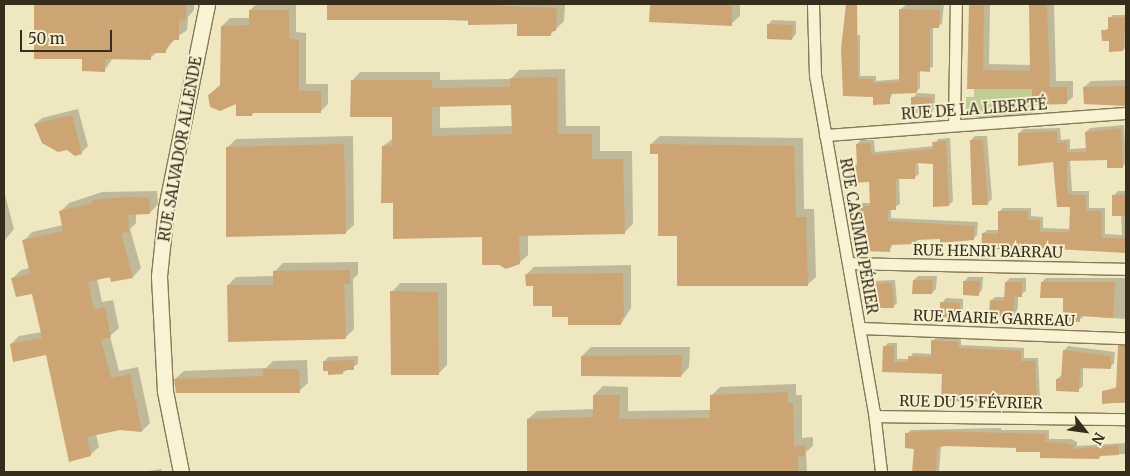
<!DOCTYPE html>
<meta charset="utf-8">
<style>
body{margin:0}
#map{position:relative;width:1130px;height:476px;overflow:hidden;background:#efe7c0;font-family:Merriweather,serif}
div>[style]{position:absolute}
.green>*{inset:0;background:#bfcd94}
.shadow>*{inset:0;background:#0003}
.building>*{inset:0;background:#cda575}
.roads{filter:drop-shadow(1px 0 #887858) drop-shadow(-1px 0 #887858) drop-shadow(0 1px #887858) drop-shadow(0 -1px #887858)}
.minor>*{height:11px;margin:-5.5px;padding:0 5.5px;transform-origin:5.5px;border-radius:5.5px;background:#f9f3d4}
.tertiary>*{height:15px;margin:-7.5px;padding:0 7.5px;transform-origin:7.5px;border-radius:7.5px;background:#f9f3d4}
span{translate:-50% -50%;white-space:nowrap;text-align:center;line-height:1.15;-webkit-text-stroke:4px #f6f0d0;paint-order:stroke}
.street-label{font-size:15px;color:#372d1d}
.frame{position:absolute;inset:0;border:5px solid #372d1d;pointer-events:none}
.north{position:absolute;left:1060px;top:406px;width:50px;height:50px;-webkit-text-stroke:4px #f6f0d0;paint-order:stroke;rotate:120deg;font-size:14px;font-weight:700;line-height:20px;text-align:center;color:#372d1d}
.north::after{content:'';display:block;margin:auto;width:18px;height:22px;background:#372d1d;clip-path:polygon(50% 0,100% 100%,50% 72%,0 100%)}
.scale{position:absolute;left:20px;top:30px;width:92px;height:22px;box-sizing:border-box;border:2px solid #372d1d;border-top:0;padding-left:6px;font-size:15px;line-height:18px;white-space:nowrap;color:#372d1d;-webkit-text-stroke:4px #f6f0d0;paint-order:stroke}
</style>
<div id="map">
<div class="green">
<div style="clip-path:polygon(974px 89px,1032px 89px,1032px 117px,971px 117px,966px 114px,966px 97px,974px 97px)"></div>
</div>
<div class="shadow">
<div style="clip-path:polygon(36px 4px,194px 4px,194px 10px,188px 17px,187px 30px,174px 39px,165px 52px,157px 52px,150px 58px,113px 58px,104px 71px,84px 58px,35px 57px)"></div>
<div style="clip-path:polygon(257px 4px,296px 4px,296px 32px,306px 33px,306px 84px,328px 84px,328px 104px,320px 112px,255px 111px,252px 115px,237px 102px,212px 108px,209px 102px,210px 94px,221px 84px,222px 26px,230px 18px,250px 18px,250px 10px)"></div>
<div style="clip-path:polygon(329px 4px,565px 4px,564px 21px,550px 35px,518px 23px,377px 17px,328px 19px)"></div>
<div style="clip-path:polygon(651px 4px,740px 4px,740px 16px,731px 24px,650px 21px)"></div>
<div style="clip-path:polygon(907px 4px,944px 4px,942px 24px,933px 27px,933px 67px,920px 70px,920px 88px,916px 92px,893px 92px,889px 102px,874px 96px,844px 95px,847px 35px,860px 35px,860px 76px,876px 76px,876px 81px,901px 79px,901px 9px)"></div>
<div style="clip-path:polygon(972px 4px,990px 4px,989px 64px,1031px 65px,1030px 5px,1054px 4px,1056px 81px,1073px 81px,1073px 97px,1066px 103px,1033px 88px,969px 88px)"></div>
<div style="clip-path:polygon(1112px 15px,1126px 15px,1126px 47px,1123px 50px,1103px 31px,1109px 28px)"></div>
<div style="clip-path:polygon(772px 20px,796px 21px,796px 34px,792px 39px,768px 25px)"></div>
<div style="clip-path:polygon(evenodd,565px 69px,566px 126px,600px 126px,600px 151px,632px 151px,633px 224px,624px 233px,528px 235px,528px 255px,519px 263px,483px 236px,394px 201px,383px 146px,394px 138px,394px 116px,352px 81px,360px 72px,440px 72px,440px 80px,511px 79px,519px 70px,565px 69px,512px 104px,513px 126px,440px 128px,440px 106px,512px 104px)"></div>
<div style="clip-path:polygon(1126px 80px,1126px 104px,1085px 103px,1084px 87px,1091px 81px)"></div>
<div style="clip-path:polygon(917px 93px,935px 94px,935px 108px,931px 112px,913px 98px)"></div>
<div style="clip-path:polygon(78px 109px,88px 146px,81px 153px,35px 124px,42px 118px)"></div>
<div style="clip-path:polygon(1124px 125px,1126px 163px,1122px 167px,1108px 158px,1070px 160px,1072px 191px,1089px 191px,1089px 208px,1105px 208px,1105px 234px,1122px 235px,1121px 214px,1114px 195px,1118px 191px,1126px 191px,1126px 252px,1074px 250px,1074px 247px,994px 248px,989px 257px,983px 234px,987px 230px,999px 230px,999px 212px,1003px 208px,1031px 208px,1031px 216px,1043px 217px,1043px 228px,1070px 229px,1071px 205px,1054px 160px,1019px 133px,1023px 129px,1060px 128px,1061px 140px,1070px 139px,1070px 149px,1087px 148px,1086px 132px,1090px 128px)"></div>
<div style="clip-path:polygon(353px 136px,354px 225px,345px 233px,227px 148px,236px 139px)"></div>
<div style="clip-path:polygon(660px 136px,803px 138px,804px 209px,814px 209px,816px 277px,807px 285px,678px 234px,659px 153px,651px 144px)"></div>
<div style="clip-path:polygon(975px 136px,987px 136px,992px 199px,988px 203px,971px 140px)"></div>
<div style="clip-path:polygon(950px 138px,953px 201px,949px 205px,934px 162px,918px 162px,919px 174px,915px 177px,899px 178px,900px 204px,891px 209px,891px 218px,978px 222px,977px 235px,973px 239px,919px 239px,915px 243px,893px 244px,889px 251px,864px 221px,857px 207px,861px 203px,871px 203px,870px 181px,851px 167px,859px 163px,857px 144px,861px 140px,874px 140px,875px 152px,934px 146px,938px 139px)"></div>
<div style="clip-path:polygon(4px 191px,14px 229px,4px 241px)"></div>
<div style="clip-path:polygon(157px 191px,158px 204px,150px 213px,136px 213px,136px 223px,130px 229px,141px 268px,133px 277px,97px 278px,102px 302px,113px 300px,119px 328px,110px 336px,119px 371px,138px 367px,150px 423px,142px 431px,120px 429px,96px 434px,99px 447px,90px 455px,47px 353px,11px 344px,19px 336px,42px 332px,33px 292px,12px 279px,21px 270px,30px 268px,24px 241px,32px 232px,63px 225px,60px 212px,69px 203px,102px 192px)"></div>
<div style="clip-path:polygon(358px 262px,358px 274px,353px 279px,354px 329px,345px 338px,228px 285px,236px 277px,274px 276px,274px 272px,283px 263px)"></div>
<div style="clip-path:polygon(631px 265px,631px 308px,621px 324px,569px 316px,526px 275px,534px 267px)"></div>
<div style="clip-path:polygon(918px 276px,937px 276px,936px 289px,932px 293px,914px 280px)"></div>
<div style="clip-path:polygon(968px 277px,983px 277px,982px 290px,978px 294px,965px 281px)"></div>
<div style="clip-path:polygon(1010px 278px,1026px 278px,1026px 291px,1018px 296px,1018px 313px,1013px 317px,991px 301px,995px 297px,1006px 297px,1006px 282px)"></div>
<div style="clip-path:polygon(1046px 278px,1126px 278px,1126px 319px,1084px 316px,1079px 320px,1064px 297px,1042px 282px)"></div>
<div style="clip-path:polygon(895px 280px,897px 303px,893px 307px,879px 299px,868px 285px,872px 281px)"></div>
<div style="clip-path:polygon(400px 283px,447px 283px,447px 365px,438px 374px,392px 292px)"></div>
<div style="clip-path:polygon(946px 298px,963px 299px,963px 313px,959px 317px,942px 303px)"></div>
<div style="clip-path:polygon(936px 337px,961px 339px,961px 345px,1024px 348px,1024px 358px,1038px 358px,1040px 398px,1037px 401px,943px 373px,884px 370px,884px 347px,888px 343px,897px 343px,897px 359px,909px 359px,913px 353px,932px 354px,933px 341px)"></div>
<div style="clip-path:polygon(1068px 346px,1115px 352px,1114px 363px,1110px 368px,1083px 367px,1083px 386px,1078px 390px,1057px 379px,1062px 375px,1064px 351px)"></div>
<div style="clip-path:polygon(591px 347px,690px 347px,689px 367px,681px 376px,582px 356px)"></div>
<div style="clip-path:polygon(358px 356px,358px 364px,342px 373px,324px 362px,328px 357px)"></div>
<div style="clip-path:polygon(1122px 358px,1126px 358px,1126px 403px,1103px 403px,1104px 391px,1117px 387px)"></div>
<div style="clip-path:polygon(307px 360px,308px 383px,299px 391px,175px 379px,184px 371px,266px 368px,273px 361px)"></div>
<div style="clip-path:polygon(796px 384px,796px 395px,802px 395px,802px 438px,813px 437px,813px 446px,806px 452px,807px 472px,529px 472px,528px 419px,537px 411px,594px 409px,594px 395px,603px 386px,628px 387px,628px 411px,711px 410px,711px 396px,720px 387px)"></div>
<div style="clip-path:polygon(1001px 428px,1001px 430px,1049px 430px,1049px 439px,1071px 439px,1077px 442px,1077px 446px,1126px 443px,1126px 454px,1103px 454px,1099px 458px,1018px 446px,941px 446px,939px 472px,914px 472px,915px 447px,907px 434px,911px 430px)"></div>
<div style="clip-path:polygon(161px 469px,162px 472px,142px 472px)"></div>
</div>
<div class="building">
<div style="clip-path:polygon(34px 4px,186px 4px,186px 20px,179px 21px,179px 40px,174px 40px,166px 48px,166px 53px,151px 53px,151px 60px,105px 59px,105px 72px,82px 71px,82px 59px,34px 59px)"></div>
<div style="clip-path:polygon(327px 4px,501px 4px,501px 6px,557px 8px,556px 31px,551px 31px,551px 36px,517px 36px,517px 24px,468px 25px,468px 20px,327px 20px)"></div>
<div style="clip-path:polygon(650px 4px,732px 4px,732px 26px,649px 22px)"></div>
<div style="clip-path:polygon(846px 4px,857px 4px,858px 79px,873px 79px,873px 83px,899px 82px,899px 9px,940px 10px,939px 28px,930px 28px,930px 72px,917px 71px,917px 93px,890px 94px,890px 104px,873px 105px,873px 97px,843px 96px,841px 49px)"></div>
<div style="clip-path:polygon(969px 5px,984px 6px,983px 70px,1030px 71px,1029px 5px,1047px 5px,1050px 87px,1067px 87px,1067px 104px,1032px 105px,1032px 89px,967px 89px)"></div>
<div style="clip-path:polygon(249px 10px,289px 10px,289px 39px,299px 40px,299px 91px,321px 91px,321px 113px,252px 113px,252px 116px,236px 116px,236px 104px,220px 111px,210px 107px,208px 95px,220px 86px,221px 26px,249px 25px)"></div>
<div style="clip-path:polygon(1108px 17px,1126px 18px,1123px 51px,1109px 52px,1109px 41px,1102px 41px,1101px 30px,1108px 30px)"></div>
<div style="clip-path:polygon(767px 24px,793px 25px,792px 40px,767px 39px)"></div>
<div style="clip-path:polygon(evenodd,557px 77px,558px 134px,592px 134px,592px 159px,623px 159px,625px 234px,519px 236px,520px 264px,506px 269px,499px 265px,482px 265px,482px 237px,393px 239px,393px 203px,381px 203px,382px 146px,392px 146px,392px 117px,350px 117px,351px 80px,432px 80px,432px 88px,510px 87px,510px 78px,557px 77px,511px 105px,512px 134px,432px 136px,432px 107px,511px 105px)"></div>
<div style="clip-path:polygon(1126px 86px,1126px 106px,1084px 104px,1083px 87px)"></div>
<div style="clip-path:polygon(911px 97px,932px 98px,932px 113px,911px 113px)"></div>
<div style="clip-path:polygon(72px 115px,82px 154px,75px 156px,67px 150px,58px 152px,42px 143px,34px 124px)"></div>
<div style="clip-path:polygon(1121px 128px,1123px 168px,1107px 168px,1107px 160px,1067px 161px,1067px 186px,1069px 195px,1086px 195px,1086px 211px,1101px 211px,1102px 238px,1126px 238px,1126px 253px,1038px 248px,1033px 254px,1016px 253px,1016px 249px,991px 249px,990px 259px,981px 258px,982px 233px,998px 234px,998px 211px,1028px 211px,1028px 220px,1040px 220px,1040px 232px,1069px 232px,1070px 207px,1057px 207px,1053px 162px,1018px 166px,1018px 133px,1057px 131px,1057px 143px,1067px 142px,1067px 152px,1086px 152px,1085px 132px)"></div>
<div style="clip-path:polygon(970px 140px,983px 140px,988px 205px,972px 205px)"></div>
<div style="clip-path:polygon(946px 141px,949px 206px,933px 207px,933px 164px,915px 163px,915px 179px,896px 179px,896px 210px,888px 210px,888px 221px,974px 226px,974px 240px,940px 243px,940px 239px,915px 240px,915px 244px,890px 245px,890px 252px,863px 251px,863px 222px,857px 223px,856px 206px,870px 206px,869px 182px,851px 183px,850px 166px,857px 166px,856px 144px,870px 143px,872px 155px,933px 149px,932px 142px)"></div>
<div style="clip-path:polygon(344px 144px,346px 234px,226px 237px,226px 147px)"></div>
<div style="clip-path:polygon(650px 144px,794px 146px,796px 217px,806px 217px,808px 286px,677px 286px,677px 236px,658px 236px,658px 154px,650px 154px)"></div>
<div style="clip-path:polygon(1112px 195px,1126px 195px,1126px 216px,1112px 216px)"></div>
<div style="clip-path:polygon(127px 197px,149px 198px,150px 214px,128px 215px,129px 232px,121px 233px,133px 278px,111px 282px,110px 277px,88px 282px,94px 310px,105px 307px,111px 337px,101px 340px,111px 378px,130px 374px,142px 432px,120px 430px,87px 437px,91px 456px,69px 462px,46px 355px,13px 362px,10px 344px,42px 338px,32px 294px,16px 297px,11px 278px,30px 274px,22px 240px,63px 231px,59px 211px,93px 203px,93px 200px)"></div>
<div style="clip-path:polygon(350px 270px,350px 284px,344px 284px,346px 339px,228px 342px,227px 285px,273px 285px,273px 271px)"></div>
<div style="clip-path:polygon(623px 273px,624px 317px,621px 317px,621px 325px,568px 325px,568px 317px,552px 317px,552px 306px,533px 306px,533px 286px,526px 286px,525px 274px)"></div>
<div style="clip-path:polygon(913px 280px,933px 280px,932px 294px,912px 294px)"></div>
<div style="clip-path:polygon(963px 281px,980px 281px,979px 296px,963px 295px)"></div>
<div style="clip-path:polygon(1005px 282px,1022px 282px,1022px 297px,1014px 297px,1014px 318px,989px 316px,990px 300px,1004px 301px)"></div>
<div style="clip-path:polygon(1041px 282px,1115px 282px,1113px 318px,1080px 316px,1080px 322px,1063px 321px,1063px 298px,1040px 298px)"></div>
<div style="clip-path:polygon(892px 283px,894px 308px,877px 308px,878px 299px,867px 296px,867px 284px)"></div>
<div style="clip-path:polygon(390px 291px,438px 292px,439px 375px,391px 375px)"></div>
<div style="clip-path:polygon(940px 302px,960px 303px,959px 318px,940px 318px)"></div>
<div style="clip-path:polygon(931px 340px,958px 342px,958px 348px,1021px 351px,1021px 361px,1035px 361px,1037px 403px,941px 401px,942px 374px,882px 372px,883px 346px,894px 346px,894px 362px,908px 362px,908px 356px,931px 357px)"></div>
<div style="clip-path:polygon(1118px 345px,1126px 345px,1126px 402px,1102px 404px,1102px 391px,1116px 389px)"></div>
<div style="clip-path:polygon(1063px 350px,1111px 356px,1111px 369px,1080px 368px,1079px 392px,1056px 391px,1056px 379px,1061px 379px)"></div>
<div style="clip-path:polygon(682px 355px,681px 377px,581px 376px,581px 356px)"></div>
<div style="clip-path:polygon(354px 360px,354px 370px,343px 370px,343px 374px,328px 375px,328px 371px,323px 371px,323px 361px)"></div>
<div style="clip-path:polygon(263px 369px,299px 369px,300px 393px,176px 393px,174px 379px,263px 376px)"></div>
<div style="clip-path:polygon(788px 392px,788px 403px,793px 403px,794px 446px,805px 445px,805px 456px,798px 456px,798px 472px,527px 472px,527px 419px,593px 417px,593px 395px,620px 395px,619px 419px,710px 418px,710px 395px)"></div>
<div style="clip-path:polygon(929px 431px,1046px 434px,1045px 442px,1066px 443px,1073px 445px,1073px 449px,1118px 445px,1119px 455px,1099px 456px,1099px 459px,1040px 458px,1040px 452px,1016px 452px,1016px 448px,945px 446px,937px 448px,936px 472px,912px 472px,914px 449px,905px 448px,905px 433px)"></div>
</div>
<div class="roads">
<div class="minor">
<div style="left:813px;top:4px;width:71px;rotate:88.4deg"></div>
<div style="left:815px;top:75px;width:342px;rotate:80.1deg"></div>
<div style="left:874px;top:412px;width:60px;rotate:83.3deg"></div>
<div style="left:954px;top:125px;width:121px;rotate:-89.1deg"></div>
<div style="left:825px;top:135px;width:302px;rotate:-4.2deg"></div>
<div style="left:849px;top:263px;width:277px;rotate:1.2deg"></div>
<div style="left:860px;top:328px;width:266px;rotate:2.2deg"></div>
<div style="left:875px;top:416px;width:251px;rotate:0.7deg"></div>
</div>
<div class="tertiary">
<div style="left:181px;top:472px;width:83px;rotate:-101.2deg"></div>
<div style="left:165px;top:391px;width:115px;rotate:-93deg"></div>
<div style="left:159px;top:276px;width:68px;rotate:-84.1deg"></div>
<div style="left:166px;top:208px;width:208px;rotate:-78.6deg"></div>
</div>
</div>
<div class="street-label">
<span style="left:974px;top:109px;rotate:-4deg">RUE DE LA LIBERTÉ</span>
<span style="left:180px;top:149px;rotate:-80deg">RUE SALVADOR ALLENDE</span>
<span style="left:859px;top:236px;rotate:80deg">RUE CASIMIR PÉRIER</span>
<span style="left:988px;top:251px;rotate:1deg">RUE HENRI BARRAU</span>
<span style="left:994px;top:318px;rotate:2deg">RUE MARIE GARREAU</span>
<span style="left:971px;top:402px;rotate:1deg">RUE DU 15 FÉVRIER</span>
</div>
<div class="frame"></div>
<div class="north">N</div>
<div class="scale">50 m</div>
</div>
